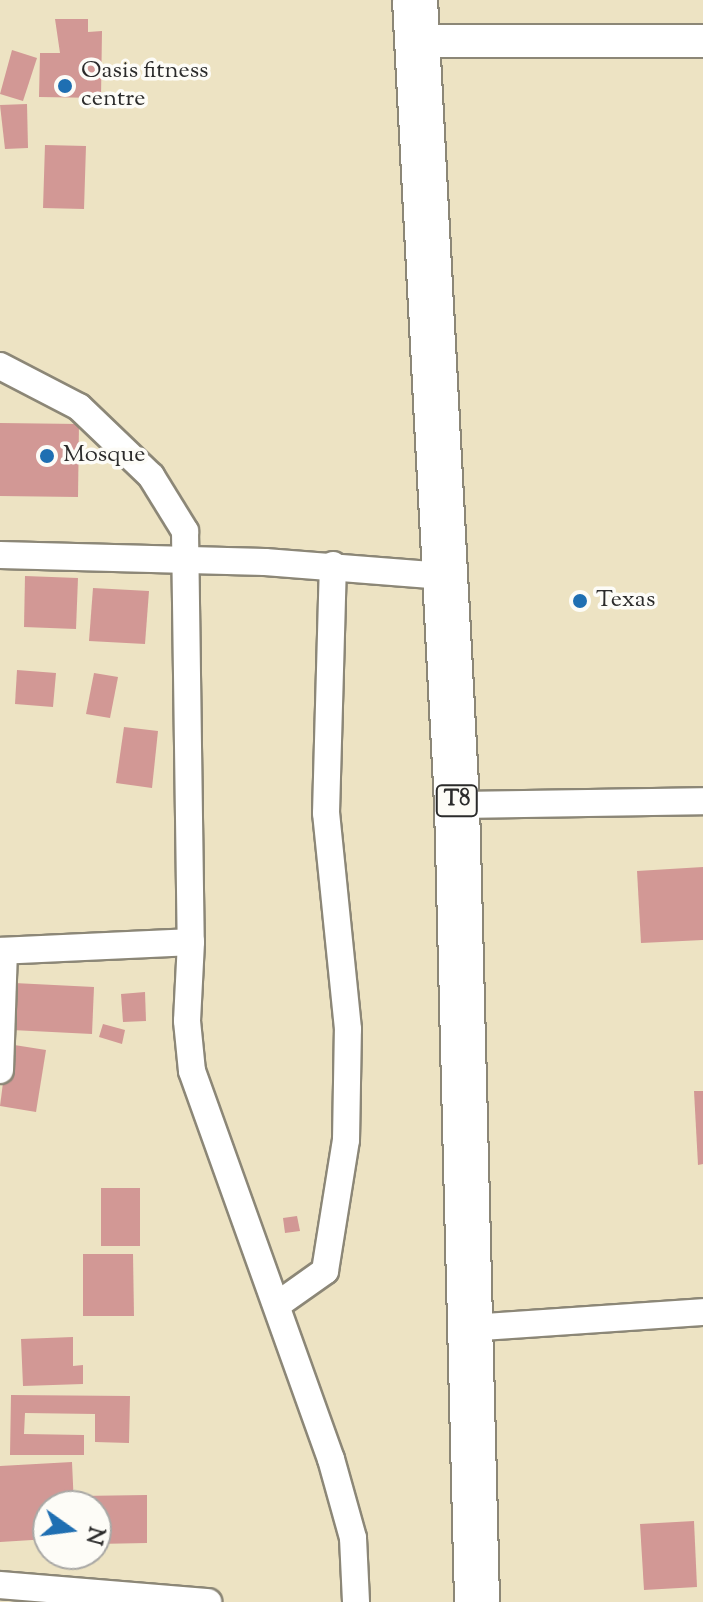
<!DOCTYPE html>
<style>
body{margin:0}
#map{position:relative;width:703px;height:1602px;overflow:hidden;background:#ede3c3;font-family:"Sorts Mill Goudy",serif}
div>[style]{position:absolute}
.building>*{inset:0;background:#d29895}
.roads{filter:drop-shadow(2px 0 #8c8777) drop-shadow(-2px 0 #8c8777) drop-shadow(0 2px #8c8777) drop-shadow(0 -2px #8c8777)}
.minor>*{height:26px;margin:-13px;padding:0 13px;transform-origin:13px;border-radius:13px;background:#fff}
.tertiary>*{height:32px;margin:-16px;padding:0 16px;transform-origin:16px;border-radius:16px;background:#fff}
.trunk>*{height:44px;margin:-22px;padding:0 22px;transform-origin:22px;border-radius:22px;background:#fff}
.dots>*{width:22px;height:22px;translate:-50% -50%;box-sizing:border-box;border:4px solid #fdfcf7;border-radius:50%}
span{translate:-50% -50%;white-space:nowrap;text-align:center;line-height:1.15;-webkit-text-stroke:7px #fdfcf7;paint-order:stroke}
.shield-label span{padding:2px 6px;background:#fdfcf7;border:2px solid;border-radius:6px;-webkit-text-stroke-width:0}
.shield-label{font-size:22px;color:#2b2b2b;font-weight:700}
.poi-label{font-size:24px;color:#2b2b2b}
.left{translate:0 -50%;text-align:left}
.north{position:absolute;left:32px;top:1490px;width:80px;height:80px;box-sizing:border-box;background:#fdfcf7;border:2px solid #a9a8a5;border-radius:50%;rotate:104deg;font-size:22px;font-weight:700;line-height:32px;text-align:center;color:#2b2b2b}
.north::after{content:'';display:block;margin:auto;width:28px;height:36px;background:#1f6fb2;clip-path:polygon(50% 0,100% 100%,50% 72%,0 100%)}
</style>
<div id="map">
<div class="building">
<div style="clip-path:polygon(55px 19px,88px 19px,88px 32px,102px 31px,101px 98px,39px 97px,40px 53px,60px 53px)"></div>
<div style="clip-path:polygon(12px 50px,37px 58px,23px 101px,0 94px)"></div>
<div style="clip-path:polygon(27px 104px,28px 148px,5px 149px,0 105px)"></div>
<div style="clip-path:polygon(45px 145px,86px 146px,84px 209px,43px 208px)"></div>
<div style="clip-path:polygon(0 423px,79px 424px,78px 497px,0 496px)"></div>
<div style="clip-path:polygon(25px 576px,78px 578px,76px 629px,24px 627px)"></div>
<div style="clip-path:polygon(93px 588px,149px 591px,145px 644px,89px 641px)"></div>
<div style="clip-path:polygon(17px 670px,56px 673px,53px 707px,15px 704px)"></div>
<div style="clip-path:polygon(94px 673px,118px 677px,110px 718px,86px 714px)"></div>
<div style="clip-path:polygon(124px 727px,158px 731px,152px 788px,116px 783px)"></div>
<div style="clip-path:polygon(703px 867px,703px 940px,641px 943px,637px 871px)"></div>
<div style="clip-path:polygon(14px 983px,94px 987px,92px 1034px,12px 1030px)"></div>
<div style="clip-path:polygon(145px 992px,146px 1021px,123px 1022px,121px 994px)"></div>
<div style="clip-path:polygon(103px 1024px,125px 1030px,122px 1044px,99px 1037px)"></div>
<div style="clip-path:polygon(8px 1044px,46px 1050px,36px 1112px,0 1106px)"></div>
<div style="clip-path:polygon(694px 1091px,703px 1091px,703px 1164px,698px 1165px)"></div>
<div style="clip-path:polygon(101px 1188px,140px 1188px,140px 1246px,101px 1246px)"></div>
<div style="clip-path:polygon(297px 1216px,300px 1231px,285px 1233px,283px 1218px)"></div>
<div style="clip-path:polygon(83px 1254px,133px 1254px,134px 1316px,83px 1316px)"></div>
<div style="clip-path:polygon(73px 1337px,73px 1366px,83px 1365px,83px 1384px,23px 1386px,21px 1339px)"></div>
<div style="clip-path:polygon(11px 1395px,130px 1396px,129px 1443px,95px 1442px,95px 1414px,25px 1413px,24px 1434px,84px 1435px,84px 1455px,10px 1455px)"></div>
<div style="clip-path:polygon(72px 1462px,74px 1506px,48px 1506px,48px 1539px,0 1542px,0 1466px)"></div>
<div style="clip-path:polygon(147px 1495px,147px 1543px,96px 1544px,96px 1506px,79px 1506px,79px 1496px)"></div>
<div style="clip-path:polygon(694px 1521px,697px 1587px,644px 1590px,640px 1524px)"></div>
</div>
<div class="roads">
<div class="minor">
<div style="left:0;top:366px;width:89px;rotate:27.4deg"></div>
<div style="left:79px;top:407px;width:100px;rotate:43.8deg"></div>
<div style="left:151px;top:476px;width:65px;rotate:58.3deg"></div>
<div style="left:185px;top:531px;width:411px;rotate:89.2deg"></div>
<div style="left:191px;top:942px;width:79px;rotate:92.9deg"></div>
<div style="left:187px;top:1021px;width:50px;rotate:84.3deg"></div>
<div style="left:192px;top:1071px;width:412px;rotate:70.3deg"></div>
<div style="left:331px;top:1459px;width:82px;rotate:74.4deg"></div>
<div style="left:353px;top:1538px;width:64px;rotate:87.3deg"></div>
<div style="left:0;top:555px;width:265px;rotate:1.5deg"></div>
<div style="left:265px;top:562px;width:179px;rotate:4.5deg"></div>
<div style="left:457px;top:805px;width:246px;rotate:-0.9deg"></div>
<div style="left:0;top:951px;width:191px;rotate:-2.7deg"></div>
<div style="left:0;top:1070px;width:119px;rotate:-88.1deg"></div>
<div style="left:277px;top:1305px;width:59px;rotate:-35.3deg"></div>
<div style="left:325px;top:1271px;width:133px;rotate:-80.9deg"></div>
<div style="left:346px;top:1140px;width:111px;rotate:-89deg"></div>
<div style="left:348px;top:1029px;width:217px;rotate:-95.8deg"></div>
<div style="left:326px;top:813px;width:248px;rotate:-88.4deg"></div>
<div style="left:469px;top:1328px;width:235px;rotate:-3.9deg"></div>
<div style="left:0;top:1585px;width:209px;rotate:4.7deg"></div>
</div>
<div class="tertiary">
<div style="left:420px;top:41px;width:283px"></div>
</div>
<div class="trunk">
<div style="left:415px;top:0;width:806px;rotate:87.01deg"></div>
<div style="left:457px;top:805px;width:797px;rotate:88.56deg"></div>
</div>
</div>
<div class="dots">
<div style="left:65px;top:86px;background:#1f6fb2"></div>
<div style="left:47px;top:456px;background:#1f6fb2"></div>
<div style="left:580px;top:601px;background:#1f6fb2"></div>
</div>
<div class="shield-label">
<span style="left:457px;top:801px">T8</span>
</div>
<div class="poi-label">
<span class="left" style="left:81px;top:86px">Oasis fitness<br>centre</span>
<span class="left" style="left:63px;top:456px">Mosque</span>
<span class="left" style="left:596px;top:601px">Texas</span>
</div>
<div class="north">N</div>
</div>
